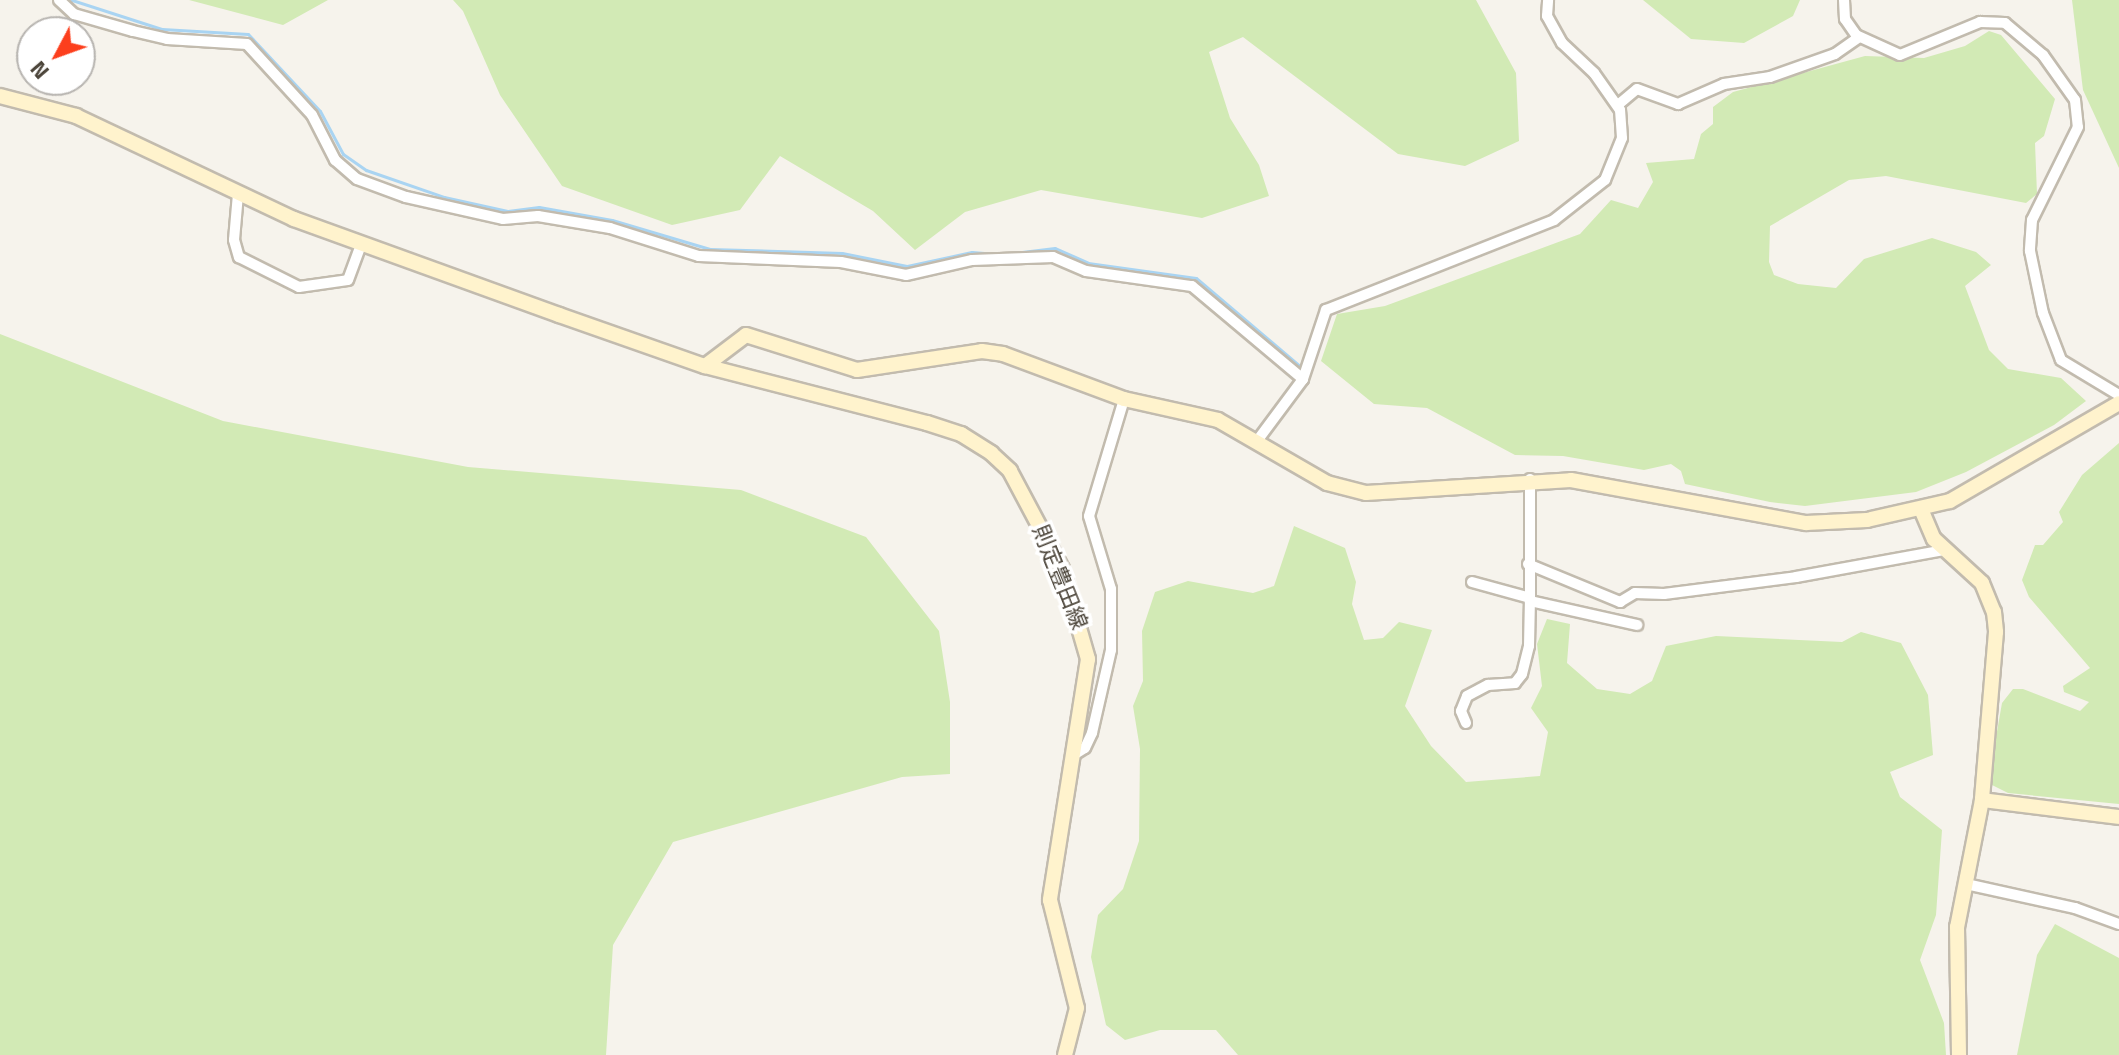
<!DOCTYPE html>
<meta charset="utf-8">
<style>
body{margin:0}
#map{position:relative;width:2119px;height:1055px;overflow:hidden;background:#f6f3ec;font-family:"Titillium Web","Noto Sans JP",sans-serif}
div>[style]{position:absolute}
.green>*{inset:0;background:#d2eab5}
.stream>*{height:3px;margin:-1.5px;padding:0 1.5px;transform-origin:1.5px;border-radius:1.5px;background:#a9d4f2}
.roads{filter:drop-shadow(2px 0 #c2bbae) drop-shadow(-2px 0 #c2bbae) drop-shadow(0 2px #c2bbae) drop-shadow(0 -2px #c2bbae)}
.street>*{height:10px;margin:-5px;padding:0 5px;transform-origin:5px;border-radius:5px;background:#fff}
.secondary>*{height:14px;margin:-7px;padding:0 7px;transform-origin:7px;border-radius:7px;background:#fff3cd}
span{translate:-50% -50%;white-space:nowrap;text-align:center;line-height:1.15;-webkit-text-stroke:7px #fff;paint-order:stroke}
.street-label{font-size:22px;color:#4b4439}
.north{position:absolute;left:16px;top:16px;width:80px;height:80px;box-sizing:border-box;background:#fff;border:2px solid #b7b4b0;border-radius:50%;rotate:229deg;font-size:22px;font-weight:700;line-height:32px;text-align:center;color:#4b4439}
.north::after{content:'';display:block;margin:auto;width:28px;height:36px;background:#fc3f1d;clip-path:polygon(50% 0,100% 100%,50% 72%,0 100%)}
</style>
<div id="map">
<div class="green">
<div style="clip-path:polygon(189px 0,328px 0,283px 25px)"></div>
<div style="clip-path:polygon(453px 0,1476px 0,1516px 73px,1519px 141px,1465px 166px,1398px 154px,1243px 37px,1209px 52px,1230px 118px,1259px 165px,1269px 196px,1202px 218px,1041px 190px,965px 212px,915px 250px,873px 211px,780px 156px,740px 210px,672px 225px,562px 186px,500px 95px,463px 11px)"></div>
<div style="clip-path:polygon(1643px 0,1800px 0,1793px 16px,1744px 43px,1691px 39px)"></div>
<div style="clip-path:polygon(2072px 0,2119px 0,2119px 168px,2083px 90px)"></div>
<div style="clip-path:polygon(1989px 31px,2001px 35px,2055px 99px,2044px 136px,2035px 143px,2037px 194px,2026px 203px,1886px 176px,1849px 180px,1770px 226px,1769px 262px,1774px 275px,1798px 284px,1836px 288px,1864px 259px,1932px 238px,1976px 252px,1991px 265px,1965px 286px,1989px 350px,2008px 369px,2061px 378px,2086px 401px,2054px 425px,1966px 472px,1916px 492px,1805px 506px,1770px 502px,1685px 484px,1681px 471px,1671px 464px,1644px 470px,1563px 456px,1515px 455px,1427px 408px,1374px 404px,1321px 361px,1337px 314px,1385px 306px,1580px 234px,1611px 200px,1638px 208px,1653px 182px,1646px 163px,1694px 159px,1701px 134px,1713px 124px,1713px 107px,1733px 92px,1865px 56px,1924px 58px,1965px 46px)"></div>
<div style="clip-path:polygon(0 334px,223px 421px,468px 467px,741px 490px,866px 537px,939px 631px,950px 702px,950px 774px,902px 777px,673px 842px,613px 945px,606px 1055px,0 1055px)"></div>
<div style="clip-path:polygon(2119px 443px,2119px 804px,2008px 793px,1988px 783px,2002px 703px,2013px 689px,2023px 689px,2080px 711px,2089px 702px,2064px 692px,2063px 686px,2090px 668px,2029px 597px,2022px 580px,2035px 545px,2043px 545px,2063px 522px,2059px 512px,2082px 475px)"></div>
<div style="clip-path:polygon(1294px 526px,1345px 548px,1356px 582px,1352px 604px,1364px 640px,1383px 638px,1399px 622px,1432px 630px,1405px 706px,1431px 746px,1466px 782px,1540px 776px,1548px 732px,1531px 708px,1542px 686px,1537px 644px,1547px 619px,1570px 624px,1567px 663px,1597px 689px,1630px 694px,1652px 681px,1666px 646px,1716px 636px,1842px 642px,1861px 632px,1901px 643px,1928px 695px,1933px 755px,1890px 772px,1900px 797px,1942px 830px,1936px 915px,1920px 960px,1944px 1023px,1946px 1055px,1238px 1055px,1216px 1030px,1160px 1030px,1125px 1040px,1106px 1025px,1091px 957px,1098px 915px,1123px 889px,1139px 841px,1140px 749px,1133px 706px,1143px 681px,1142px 631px,1155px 592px,1188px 581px,1253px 593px,1274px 586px)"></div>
<div style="clip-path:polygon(2055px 924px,2119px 958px,2119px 1055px,2017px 1055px,2037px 955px)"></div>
</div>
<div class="stream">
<div style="left:72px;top:0;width:95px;rotate:17.9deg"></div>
<div style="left:162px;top:29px;width:86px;rotate:3.3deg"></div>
<div style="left:248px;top:34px;width:105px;rotate:46.9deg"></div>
<div style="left:320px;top:111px;width:49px;rotate:61.9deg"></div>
<div style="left:343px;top:154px;width:28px;rotate:35deg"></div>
<div style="left:366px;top:170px;width:83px;rotate:19.1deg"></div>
<div style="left:444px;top:197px;width:65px;rotate:12.5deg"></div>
<div style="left:507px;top:211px;width:32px;rotate:-7deg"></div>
<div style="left:539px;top:207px;width:74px;rotate:10.1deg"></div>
<div style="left:612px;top:220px;width:102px;rotate:16.5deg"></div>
<div style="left:710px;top:249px;width:132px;rotate:1.7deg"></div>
<div style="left:842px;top:253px;width:66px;rotate:11.3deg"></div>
<div style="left:907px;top:266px;width:66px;rotate:-12.2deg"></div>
<div style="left:972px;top:252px;width:24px;rotate:5deg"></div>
<div style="left:1004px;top:254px;width:51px;rotate:-6.7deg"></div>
<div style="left:1055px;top:248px;width:36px;rotate:24deg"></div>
<div style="left:1088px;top:263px;width:109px;rotate:7.9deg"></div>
<div style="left:1196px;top:278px;width:139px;rotate:40.3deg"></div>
</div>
<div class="roads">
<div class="street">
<div style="left:59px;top:0;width:21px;rotate:43deg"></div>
<div style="left:74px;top:14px;width:61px;rotate:16.1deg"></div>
<div style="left:133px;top:31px;width:35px;rotate:13deg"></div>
<div style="left:167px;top:39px;width:80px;rotate:3.6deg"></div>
<div style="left:247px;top:44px;width:96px;rotate:47.5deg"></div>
<div style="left:312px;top:115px;width:51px;rotate:62.9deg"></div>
<div style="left:335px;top:160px;width:29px;rotate:41deg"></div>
<div style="left:357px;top:179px;width:52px;rotate:20.2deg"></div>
<div style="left:406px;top:197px;width:99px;rotate:12.8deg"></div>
<div style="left:503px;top:219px;width:35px;rotate:-5deg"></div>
<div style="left:538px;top:216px;width:73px;rotate:9.5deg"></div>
<div style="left:610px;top:228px;width:93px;rotate:17.5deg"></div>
<div style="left:699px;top:256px;width:142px;rotate:2.4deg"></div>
<div style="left:841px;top:262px;width:66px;rotate:11.3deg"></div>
<div style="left:906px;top:275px;width:68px;rotate:-12.8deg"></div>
<div style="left:972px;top:260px;width:81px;rotate:-2.1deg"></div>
<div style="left:1053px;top:257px;width:36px;rotate:23deg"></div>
<div style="left:1086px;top:271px;width:107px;rotate:8.1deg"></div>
<div style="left:1192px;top:286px;width:145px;rotate:40deg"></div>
<div style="left:1844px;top:0;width:19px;rotate:87deg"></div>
<div style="left:1845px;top:19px;width:19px;rotate:55deg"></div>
<div style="left:1856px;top:35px;width:48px;rotate:24.4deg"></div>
<div style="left:1900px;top:55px;width:87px;rotate:-22.4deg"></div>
<div style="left:1980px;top:22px;width:25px;rotate:2deg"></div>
<div style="left:2005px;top:23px;width:50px;rotate:40.1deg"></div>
<div style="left:2043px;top:55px;width:55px;rotate:54.6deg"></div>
<div style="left:2075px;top:100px;width:27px;rotate:84deg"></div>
<div style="left:2078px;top:127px;width:104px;rotate:116.3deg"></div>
<div style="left:2032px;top:220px;width:31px;rotate:94deg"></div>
<div style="left:2030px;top:251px;width:63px;rotate:78.2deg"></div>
<div style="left:2043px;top:313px;width:50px;rotate:69deg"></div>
<div style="left:2061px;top:360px;width:68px;rotate:31.1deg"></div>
<div style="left:1619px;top:104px;width:23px;rotate:-40deg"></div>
<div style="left:1637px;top:89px;width:44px;rotate:20.1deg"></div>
<div style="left:1678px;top:104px;width:50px;rotate:-23.5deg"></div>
<div style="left:1724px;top:84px;width:47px;rotate:-8.7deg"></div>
<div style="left:1770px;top:77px;width:69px;rotate:-19.5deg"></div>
<div style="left:1835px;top:54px;width:29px;rotate:-35deg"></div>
<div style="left:238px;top:194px;width:46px;rotate:95deg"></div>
<div style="left:234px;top:240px;width:18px;rotate:74deg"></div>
<div style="left:239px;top:257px;width:67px;rotate:26.6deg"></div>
<div style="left:299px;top:287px;width:49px;rotate:-8.1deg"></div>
<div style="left:348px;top:280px;width:40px;rotate:-69.8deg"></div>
<div style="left:1257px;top:441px;width:77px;rotate:-53.4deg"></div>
<div style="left:1303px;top:379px;width:73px;rotate:-71.6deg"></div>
<div style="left:1326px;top:310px;width:245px;rotate:-21.5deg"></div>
<div style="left:1554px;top:220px;width:65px;rotate:-38.1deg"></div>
<div style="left:1605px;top:180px;width:45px;rotate:-68deg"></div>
<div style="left:1622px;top:138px;width:28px;rotate:-94deg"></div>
<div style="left:1620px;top:110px;width:45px;rotate:-125.1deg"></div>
<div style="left:1594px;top:73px;width:44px;rotate:-136.8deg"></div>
<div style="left:1562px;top:43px;width:31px;rotate:-119deg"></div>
<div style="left:1547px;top:16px;width:16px;rotate:-86deg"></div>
<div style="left:1528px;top:564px;width:100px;rotate:22.4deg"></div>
<div style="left:1620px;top:602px;width:17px;rotate:-31deg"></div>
<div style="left:1635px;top:593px;width:29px;rotate:2deg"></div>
<div style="left:1664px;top:594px;width:133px;rotate:-7.3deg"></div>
<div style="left:1796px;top:577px;width:150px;rotate:-10.3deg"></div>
<div style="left:1472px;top:582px;width:60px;rotate:15.4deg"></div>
<div style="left:1530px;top:598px;width:119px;rotate:-90deg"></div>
<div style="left:1530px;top:601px;width:110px;rotate:12.6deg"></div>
<div style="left:1466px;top:723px;width:13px;rotate:-113deg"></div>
<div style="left:1461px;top:711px;width:16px;rotate:-68deg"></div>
<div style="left:1467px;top:696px;width:24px;rotate:-28deg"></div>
<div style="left:1488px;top:685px;width:27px;rotate:-4deg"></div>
<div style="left:1515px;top:683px;width:11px;rotate:-52deg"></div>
<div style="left:1522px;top:674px;width:29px;rotate:-76deg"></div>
<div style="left:1529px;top:646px;width:48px;rotate:-88.8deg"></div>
<div style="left:1072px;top:756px;width:15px;rotate:-32deg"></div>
<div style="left:1085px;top:748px;width:17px;rotate:-65deg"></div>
<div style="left:1092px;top:733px;width:85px;rotate:-77.1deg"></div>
<div style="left:1111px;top:650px;width:61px;rotate:-90deg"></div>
<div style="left:1111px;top:589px;width:76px;rotate:-106.8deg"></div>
<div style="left:1089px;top:516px;width:122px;rotate:-73.3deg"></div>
<div style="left:1966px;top:884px;width:112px;rotate:12.4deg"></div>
<div style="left:2075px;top:908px;width:47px;rotate:20deg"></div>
</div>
<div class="secondary">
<div style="left:0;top:96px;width:79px;rotate:14.7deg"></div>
<div style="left:76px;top:116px;width:241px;rotate:25.3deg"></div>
<div style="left:294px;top:219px;width:282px;rotate:19.9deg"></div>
<div style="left:559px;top:315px;width:155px;rotate:19.3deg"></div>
<div style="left:705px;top:366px;width:229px;rotate:14.4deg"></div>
<div style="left:927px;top:423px;width:36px;rotate:18deg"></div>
<div style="left:961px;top:434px;width:36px;rotate:32deg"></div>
<div style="left:991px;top:453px;width:26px;rotate:43deg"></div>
<div style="left:1010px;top:471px;width:111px;rotate:62deg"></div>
<div style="left:1062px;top:569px;width:94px;rotate:73.9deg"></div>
<div style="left:1088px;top:659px;width:244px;rotate:99deg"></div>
<div style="left:1050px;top:900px;width:111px;rotate:76deg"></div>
<div style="left:1077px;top:1008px;width:49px;rotate:104.3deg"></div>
<div style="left:705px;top:366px;width:51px;rotate:-37.1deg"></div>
<div style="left:746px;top:335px;width:116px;rotate:17.5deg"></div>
<div style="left:857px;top:370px;width:126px;rotate:-8.6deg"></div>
<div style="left:982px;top:351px;width:21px;rotate:8deg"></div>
<div style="left:1003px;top:354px;width:129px;rotate:20.4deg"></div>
<div style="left:1124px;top:399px;width:96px;rotate:12.6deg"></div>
<div style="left:1218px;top:420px;width:126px;rotate:30deg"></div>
<div style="left:1327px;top:483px;width:40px;rotate:14.4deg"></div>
<div style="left:1366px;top:493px;width:205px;rotate:-3.6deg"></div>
<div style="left:1571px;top:480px;width:239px;rotate:10.4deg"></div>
<div style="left:1806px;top:523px;width:61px;rotate:-2.8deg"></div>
<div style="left:1867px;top:520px;width:85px;rotate:-12.9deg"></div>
<div style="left:1950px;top:501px;width:195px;rotate:-30.1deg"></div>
<div style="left:1921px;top:509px;width:33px;rotate:67deg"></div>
<div style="left:1934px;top:539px;width:65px;rotate:42.5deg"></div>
<div style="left:1982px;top:583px;width:31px;rotate:68deg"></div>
<div style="left:1994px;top:612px;width:20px;rotate:84deg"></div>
<div style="left:1996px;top:632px;width:169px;rotate:94.8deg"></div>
<div style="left:1982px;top:800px;width:129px;rotate:101.1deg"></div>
<div style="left:1957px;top:927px;width:128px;rotate:89.1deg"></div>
<div style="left:1982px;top:800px;width:138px;rotate:7.1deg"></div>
</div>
</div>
<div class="street-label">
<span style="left:1060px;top:577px;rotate:68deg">則定豊田線</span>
</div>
<div class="north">N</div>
</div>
